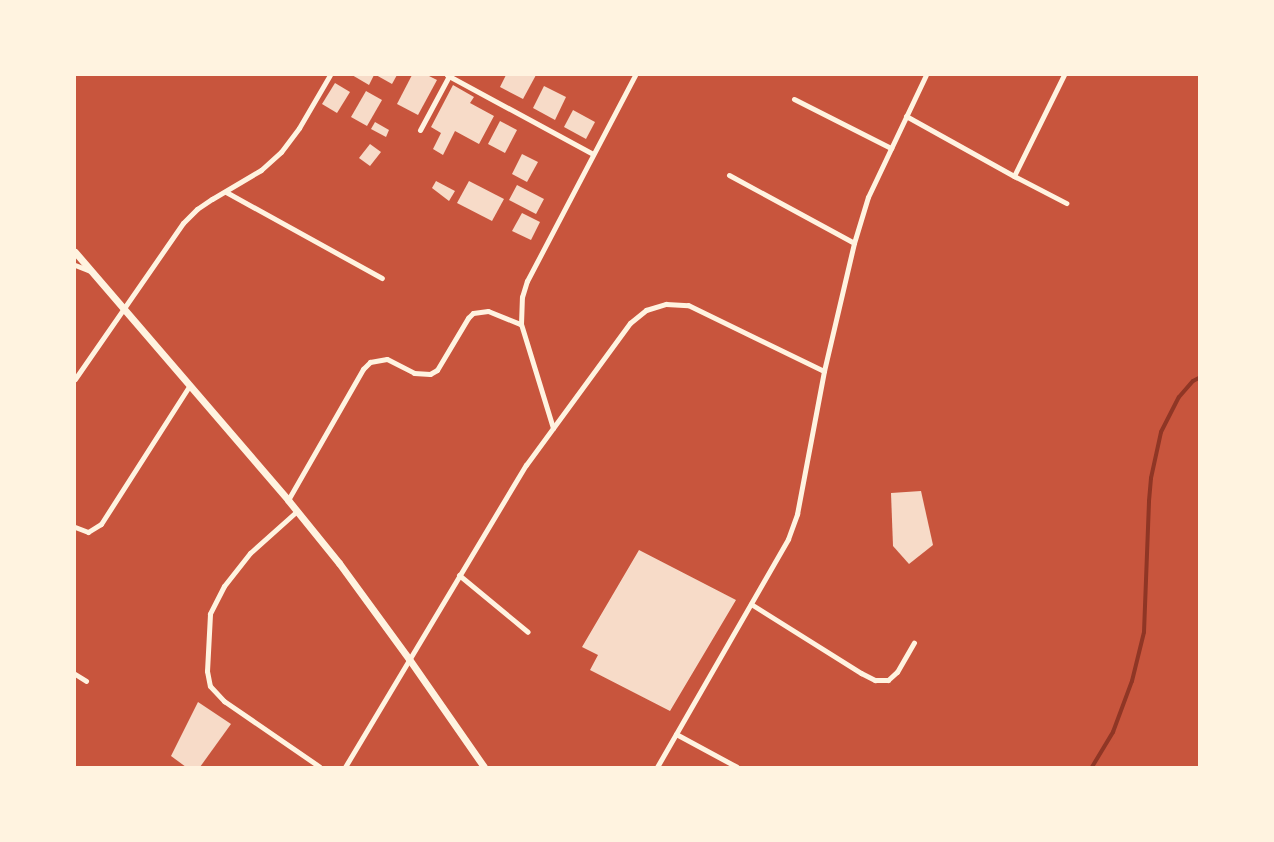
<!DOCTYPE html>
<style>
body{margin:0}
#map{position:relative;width:1274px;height:842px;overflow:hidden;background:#c8553d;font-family:Cabin,sans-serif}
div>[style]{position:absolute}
.stream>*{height:4px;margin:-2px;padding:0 2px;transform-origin:2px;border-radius:2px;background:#8f3625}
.building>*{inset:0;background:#f7dbc8}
.minor>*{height:5px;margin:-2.5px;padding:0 2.5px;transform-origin:2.5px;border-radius:2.5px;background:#fff3e0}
.tertiary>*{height:7px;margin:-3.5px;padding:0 3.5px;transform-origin:3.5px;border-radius:3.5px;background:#fff3e0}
span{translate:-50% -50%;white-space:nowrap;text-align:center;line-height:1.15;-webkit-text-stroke:4px #fff3e0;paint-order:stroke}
.frame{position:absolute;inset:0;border:76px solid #fff3e0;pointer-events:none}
</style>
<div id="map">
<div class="stream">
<div style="left:1092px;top:767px;width:41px;rotate:-59deg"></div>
<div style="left:1113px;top:732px;width:54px;rotate:-69.6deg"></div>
<div style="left:1132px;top:681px;width:50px;rotate:-76.2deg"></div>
<div style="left:1144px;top:632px;width:131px;rotate:-87.8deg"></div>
<div style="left:1149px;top:501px;width:23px;rotate:-85deg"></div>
<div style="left:1151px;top:478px;width:47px;rotate:-77.7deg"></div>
<div style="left:1161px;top:432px;width:39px;rotate:-63deg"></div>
<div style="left:1179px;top:397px;width:21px;rotate:-49deg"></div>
<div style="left:1193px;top:381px;width:7px;rotate:-27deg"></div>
</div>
<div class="building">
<div style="clip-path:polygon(352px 75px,374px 75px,369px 85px)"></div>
<div style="clip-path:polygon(376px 75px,397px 75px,392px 84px)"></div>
<div style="clip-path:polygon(412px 75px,427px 75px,437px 80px,418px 115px,397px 104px)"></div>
<div style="clip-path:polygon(506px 75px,536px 75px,523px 99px,500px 87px)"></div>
<div style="clip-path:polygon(335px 83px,350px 92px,337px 113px,322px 104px)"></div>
<div style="clip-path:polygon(453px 85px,474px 97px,470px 103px,494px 116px,479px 144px,455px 131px,443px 155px,433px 149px,441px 133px,431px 127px)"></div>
<div style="clip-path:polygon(544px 86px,566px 97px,555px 120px,533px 108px)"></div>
<div style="clip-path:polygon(366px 91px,382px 100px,367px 126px,351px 117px)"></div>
<div style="clip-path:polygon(573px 110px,595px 122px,586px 139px,564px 127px)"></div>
<div style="clip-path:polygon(500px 121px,517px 130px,505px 153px,488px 144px)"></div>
<div style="clip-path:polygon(375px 122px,389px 130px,386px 137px,371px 129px)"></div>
<div style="clip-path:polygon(370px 144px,381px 152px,370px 166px,359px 158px)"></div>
<div style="clip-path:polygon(522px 154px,538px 162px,527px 182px,512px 174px)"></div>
<div style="clip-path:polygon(436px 181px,455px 191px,449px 201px,432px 188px)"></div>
<div style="clip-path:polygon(469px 181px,504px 199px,492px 221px,457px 203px)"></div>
<div style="clip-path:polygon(517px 185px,544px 199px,536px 214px,509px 200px)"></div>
<div style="clip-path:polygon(522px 213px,540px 222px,531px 240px,512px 231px)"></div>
<div style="clip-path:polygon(921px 491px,933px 545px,909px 564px,893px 546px,891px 493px)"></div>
<div style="clip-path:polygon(639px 550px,736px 600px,670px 711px,590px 670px,598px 655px,582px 647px)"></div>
<div style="clip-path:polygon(198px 702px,231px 724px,200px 767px,186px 767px,171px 756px)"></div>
</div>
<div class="minor">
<div style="left:447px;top:75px;width:166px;rotate:28.4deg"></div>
<div style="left:794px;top:99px;width:109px;rotate:26.8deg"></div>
<div style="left:906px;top:116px;width:124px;rotate:29.1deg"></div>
<div style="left:1014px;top:176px;width:113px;rotate:-63.7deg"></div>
<div style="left:420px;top:130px;width:61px;rotate:-61.8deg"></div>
<div style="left:729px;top:175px;width:142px;rotate:28.5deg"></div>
<div style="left:1014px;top:176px;width:59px;rotate:27.4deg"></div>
<div style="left:226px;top:192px;width:178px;rotate:28.9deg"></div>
<div style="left:75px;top:265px;width:17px;rotate:21deg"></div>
<div style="left:75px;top:379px;width:190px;rotate:-55.3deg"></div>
<div style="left:183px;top:223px;width:20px;rotate:-45deg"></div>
<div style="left:197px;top:209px;width:18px;rotate:-34deg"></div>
<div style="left:212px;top:199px;width:57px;rotate:-30.6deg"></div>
<div style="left:261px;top:170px;width:27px;rotate:-42deg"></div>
<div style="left:281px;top:152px;width:30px;rotate:-53deg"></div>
<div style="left:299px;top:128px;width:61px;rotate:-59.7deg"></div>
<div style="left:553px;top:428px;width:109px;rotate:-107.1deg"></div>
<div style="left:521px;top:324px;width:27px;rotate:-88deg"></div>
<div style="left:522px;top:297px;width:17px;rotate:-73deg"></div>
<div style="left:527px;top:281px;width:233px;rotate:-62.3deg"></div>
<div style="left:288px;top:500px;width:151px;rotate:-60.2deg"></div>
<div style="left:363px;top:369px;width:10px;rotate:-45deg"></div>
<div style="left:370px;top:362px;width:17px;rotate:-10deg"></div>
<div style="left:387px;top:359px;width:30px;rotate:27deg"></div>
<div style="left:414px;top:373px;width:16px;rotate:4deg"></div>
<div style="left:430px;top:374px;width:8px;rotate:-30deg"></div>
<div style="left:437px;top:370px;width:61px;rotate:-59.2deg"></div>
<div style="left:468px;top:318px;width:7px;rotate:-45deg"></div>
<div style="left:473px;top:313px;width:15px;rotate:-8deg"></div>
<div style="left:488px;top:311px;width:35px;rotate:22deg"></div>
<div style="left:297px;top:511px;width:63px;rotate:138.2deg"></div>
<div style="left:250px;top:553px;width:42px;rotate:128.2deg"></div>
<div style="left:224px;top:586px;width:31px;rotate:117deg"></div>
<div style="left:210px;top:614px;width:57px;rotate:93deg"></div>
<div style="left:207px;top:671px;width:15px;rotate:79deg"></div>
<div style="left:210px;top:686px;width:21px;rotate:47deg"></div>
<div style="left:224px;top:701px;width:116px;rotate:34.5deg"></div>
<div style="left:75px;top:527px;width:14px;rotate:21deg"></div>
<div style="left:88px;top:532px;width:15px;rotate:-32deg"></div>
<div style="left:101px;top:524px;width:165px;rotate:-57.4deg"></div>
<div style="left:459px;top:575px;width:89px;rotate:39.6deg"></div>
<div style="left:751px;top:604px;width:130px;rotate:32.1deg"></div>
<div style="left:861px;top:673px;width:16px;rotate:27deg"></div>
<div style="left:875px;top:680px;width:13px"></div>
<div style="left:888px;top:680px;width:12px;rotate:-42deg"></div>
<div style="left:897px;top:672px;width:34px;rotate:-60deg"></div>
<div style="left:75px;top:674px;width:13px;rotate:32deg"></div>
<div style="left:676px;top:734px;width:69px;rotate:28.4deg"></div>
<div style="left:345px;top:767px;width:352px;rotate:-59.1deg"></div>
<div style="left:526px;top:465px;width:176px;rotate:-53.8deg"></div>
<div style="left:630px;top:323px;width:21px;rotate:-39deg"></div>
<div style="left:646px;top:310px;width:21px;rotate:-17deg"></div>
<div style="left:666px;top:304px;width:22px;rotate:3deg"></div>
<div style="left:688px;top:305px;width:151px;rotate:25.9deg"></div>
<div style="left:657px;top:767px;width:263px;rotate:-60.1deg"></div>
<div style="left:788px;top:539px;width:27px;rotate:-70deg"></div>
<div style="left:797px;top:514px;width:146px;rotate:-79.3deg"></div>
<div style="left:824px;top:371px;width:131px;rotate:-76.8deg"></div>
<div style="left:854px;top:243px;width:48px;rotate:-73.1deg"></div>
<div style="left:868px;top:197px;width:135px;rotate:-64.6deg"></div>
</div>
<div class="tertiary">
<div style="left:75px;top:252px;width:327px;rotate:49.3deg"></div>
<div style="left:288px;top:500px;width:81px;rotate:51deg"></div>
<div style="left:339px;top:563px;width:119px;rotate:53.9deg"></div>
<div style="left:409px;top:659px;width:131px;rotate:55.2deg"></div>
</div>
<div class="frame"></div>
</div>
